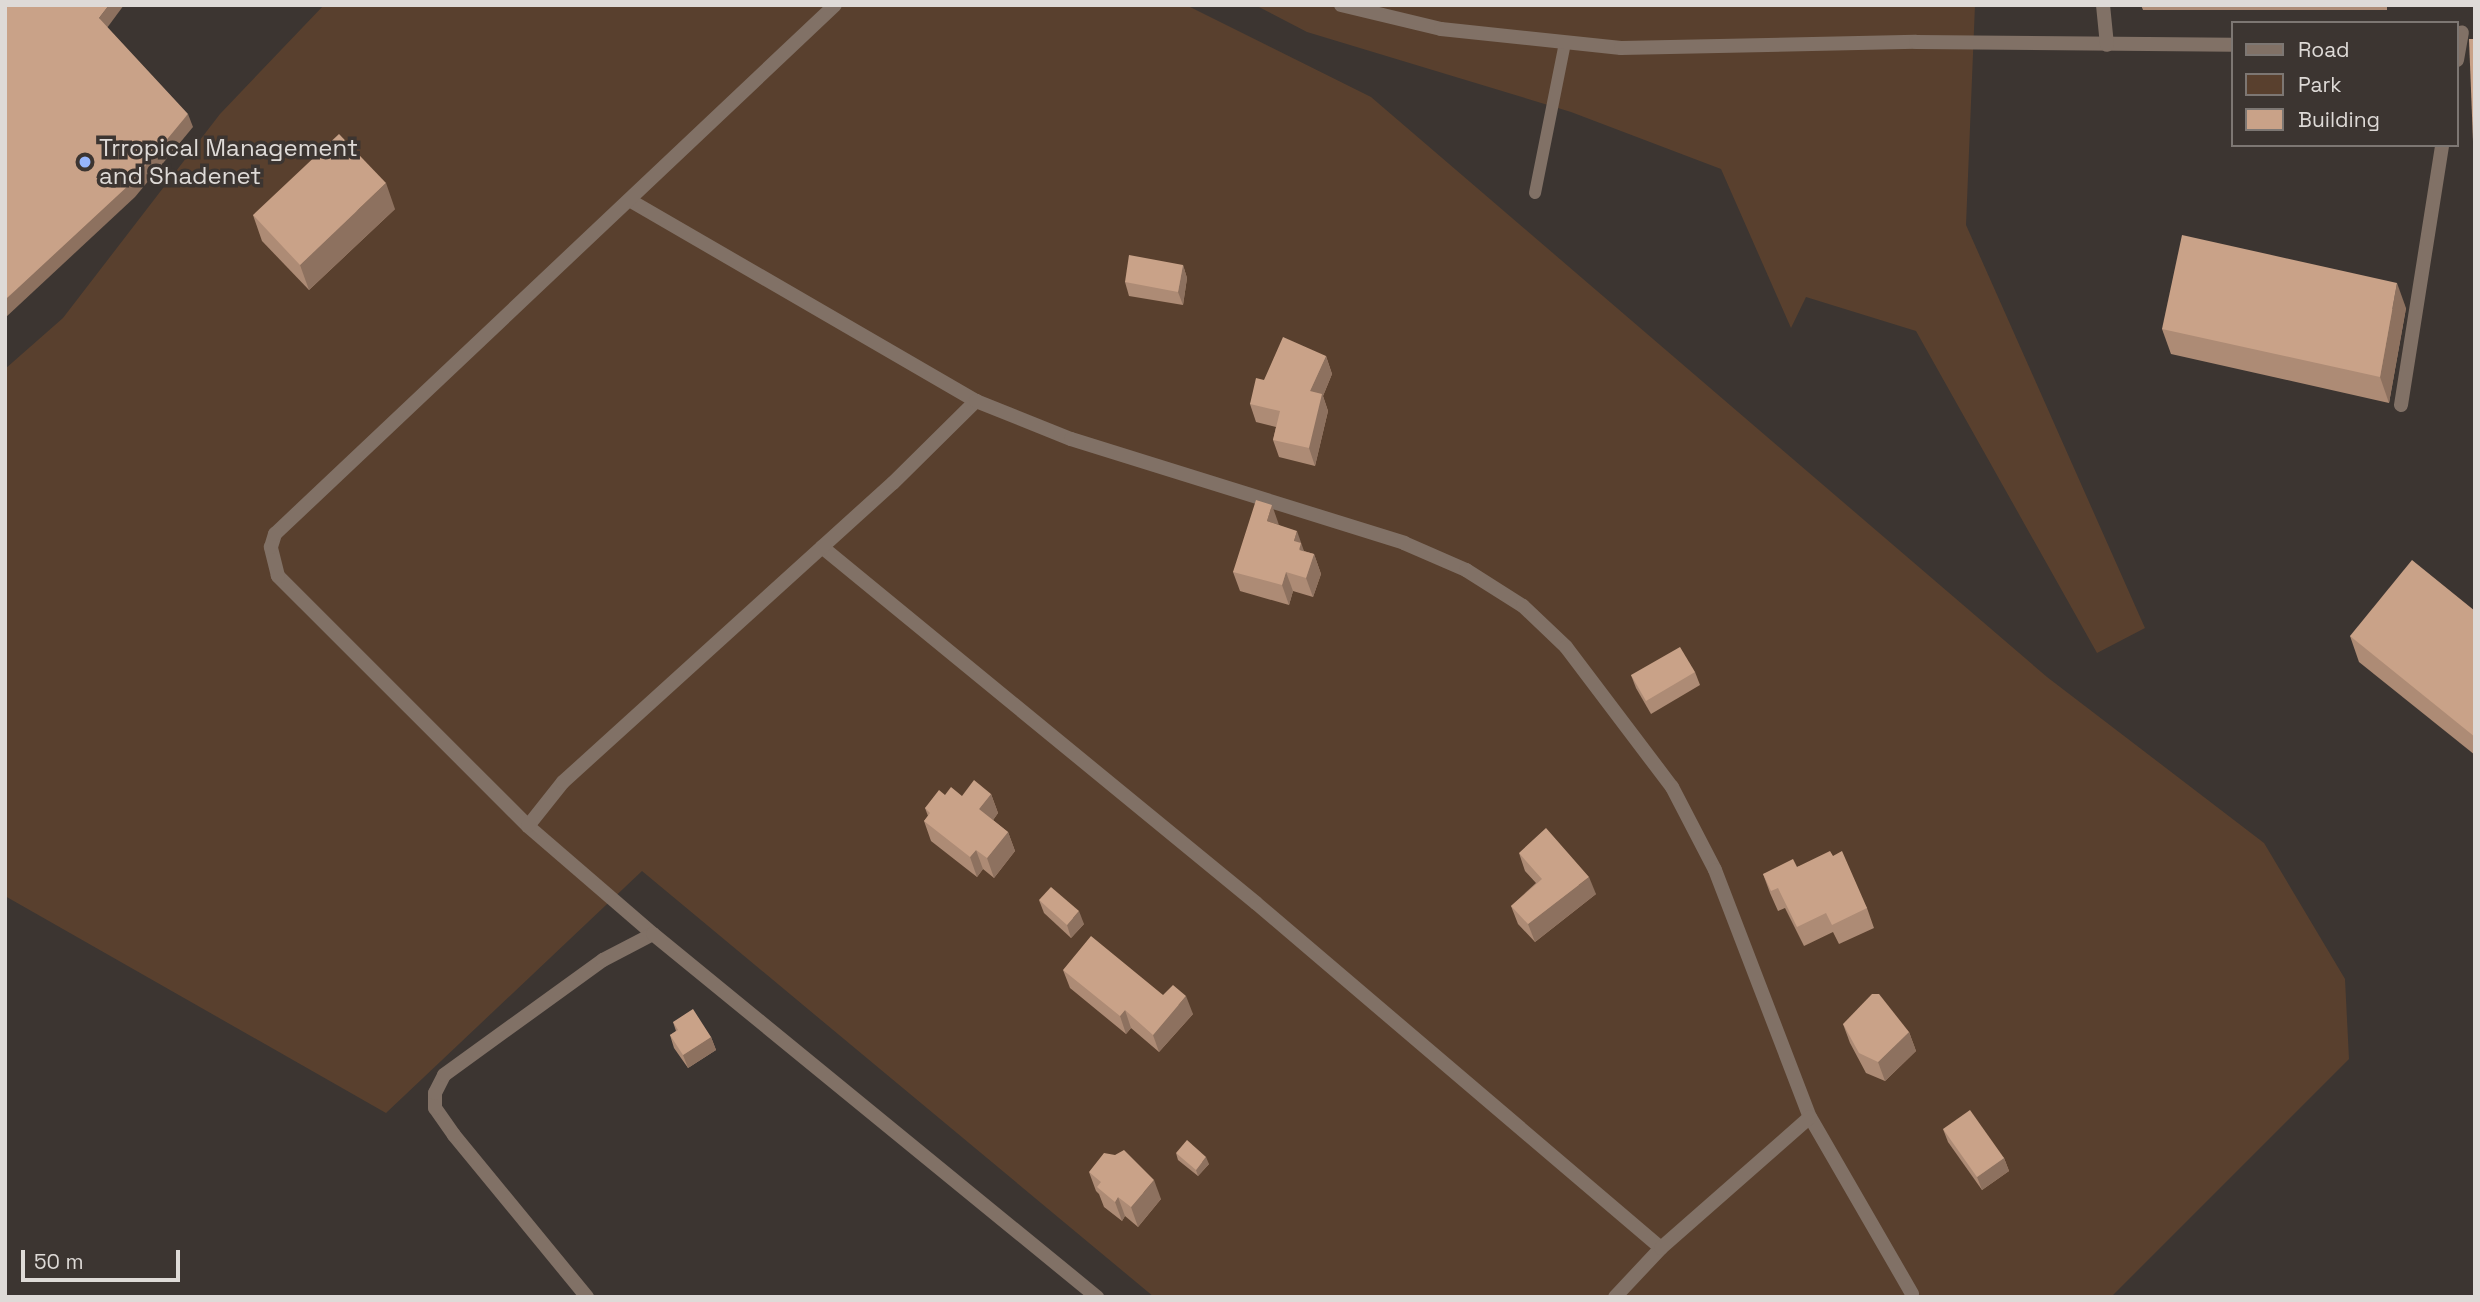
<!DOCTYPE html>
<style>
body{margin:0}
#map{position:relative;width:2480px;height:1302px;overflow:hidden;background:#3c3531;font-family:"Space Grotesk",sans-serif}
div>[style]{position:absolute}
.green>*{inset:0;background:#59402e}
.service>*{height:12px;margin:-6px;padding:0 6px;transform-origin:6px;border-radius:6px;background:#817166}
.minor>*{height:14px;margin:-7px;padding:0 7px;transform-origin:7px;border-radius:7px;background:#817166}
.wall>*{inset:0;background:#ad8b75}
.shaded-wall>*{inset:0;background:#8d715f}
.building>*{inset:0;background:#c9a288}
.dots>*{width:19px;height:19px;translate:-50% -50%;box-sizing:border-box;border:4px solid #3c3531;border-radius:50%}
span{translate:-50% -50%;white-space:nowrap;text-align:center;line-height:1.15;-webkit-text-stroke:7px #3c3531;paint-order:stroke}
.poi-label{font-size:24px;color:#dedad7}
.left{translate:0 -50%;text-align:left}
.frame{position:absolute;inset:0;border:7px solid #dedad7;pointer-events:none}
.legend{position:absolute;left:2231px;top:21px;width:228px;height:126px;box-sizing:border-box;background:#3c3531;border:2px solid #7d7773;margin:0;padding:9px 12px;list-style:none;font-size:21px;color:#dedad7}
.legend li{display:flex;align-items:center;gap:14px;height:35px}
.legend b{width:35px;border:2px solid #7d7773}
.scale{position:absolute;left:21px;top:1250px;width:159px;height:32px;box-sizing:border-box;border:4px solid #dedad7;border-top:0;padding-left:9px;font-size:21px;line-height:24px;white-space:nowrap;color:#dedad7;-webkit-text-stroke:5px #3c3531;paint-order:stroke}
</style>
<div id="map">
<div class="green">
<div style="clip-path:polygon(324px 5px,1186px 5px,1371px 97px,2047px 677px,2264px 843px,2345px 979px,2349px 1059px,2111px 1297px,1154px 1297px,642px 871px,386px 1113px,5px 896px,5px 369px,63px 318px,220px 114px)"></div>
<div style="clip-path:polygon(1255px 5px,1975px 5px,1966px 225px,2145px 628px,2097px 653px,1916px 331px,1806px 297px,1791px 328px,1721px 169px,1571px 112px,1307px 32px)"></div>
</div>
<div class="service">
<div style="left:1535px;top:193px;width:153px;rotate:-78.7deg"></div>
</div>
<div class="minor">
<div style="left:1341px;top:5px;width:103px;rotate:13.5deg"></div>
<div style="left:1441px;top:29px;width:181px;rotate:6deg"></div>
<div style="left:1621px;top:48px;width:295px;rotate:-1.2deg"></div>
<div style="left:1916px;top:42px;width:317px;rotate:0.5deg"></div>
<div style="left:2103px;top:5px;width:40px;rotate:84.3deg"></div>
<div style="left:2457px;top:60px;width:28px;rotate:-80deg"></div>
<div style="left:631px;top:201px;width:399px;rotate:30.1deg"></div>
<div style="left:2401px;top:405px;width:263px;rotate:-81deg"></div>
<div style="left:822px;top:547px;width:561px;rotate:39.36deg"></div>
<div style="left:1256px;top:903px;width:532px;rotate:40.43deg"></div>
<div style="left:528px;top:826px;width:354px;rotate:-135deg"></div>
<div style="left:278px;top:576px;width:30px;rotate:-104deg"></div>
<div style="left:271px;top:547px;width:14px;rotate:-73deg"></div>
<div style="left:275px;top:534px;width:770px;rotate:-43.37deg"></div>
<div style="left:653px;top:934px;width:165px;rotate:-139.2deg"></div>
<div style="left:528px;top:826px;width:56px;rotate:-51.5deg"></div>
<div style="left:563px;top:782px;width:445px;rotate:-42.2deg"></div>
<div style="left:893px;top:483px;width:117px;rotate:-44.7deg"></div>
<div style="left:976px;top:401px;width:102px;rotate:21.8deg"></div>
<div style="left:1071px;top:439px;width:349px;rotate:17.3deg"></div>
<div style="left:1404px;top:543px;width:68px;rotate:23.5deg"></div>
<div style="left:1466px;top:570px;width:67px;rotate:32.3deg"></div>
<div style="left:1523px;top:606px;width:59px;rotate:43.6deg"></div>
<div style="left:1566px;top:647px;width:176px;rotate:52.9deg"></div>
<div style="left:1672px;top:787px;width:93px;rotate:62.6deg"></div>
<div style="left:1715px;top:870px;width:265px;rotate:69deg"></div>
<div style="left:1810px;top:1117px;width:204px;rotate:60deg"></div>
<div style="left:587px;top:1297px;width:210px;rotate:-129.4deg"></div>
<div style="left:454px;top:1135px;width:33px;rotate:-125deg"></div>
<div style="left:435px;top:1108px;width:15px;rotate:-90deg"></div>
<div style="left:435px;top:1093px;width:20px;rotate:-63deg"></div>
<div style="left:444px;top:1075px;width:196px;rotate:-35.9deg"></div>
<div style="left:603px;top:960px;width:56px;rotate:-27.5deg"></div>
<div style="left:653px;top:934px;width:574px;rotate:39.27deg"></div>
<div style="left:1615px;top:1297px;width:67px;rotate:-46.8deg"></div>
<div style="left:1661px;top:1248px;width:198px;rotate:-41.3deg"></div>
</div>
<div class="wall">
<div style="clip-path:polygon(2141px 5px,2387px 5px,2387px 10px,2143px 10px)"></div>
<div style="clip-path:polygon(395px 209px,309px 290px,262px 241px,253px 215px)"></div>
<div style="clip-path:polygon(1183px 265px,1187px 278px,1183px 305px,1129px 296px,1125px 282px)"></div>
<div style="clip-path:polygon(2406px 308px,2389px 403px,2171px 354px,2162px 329px)"></div>
<div style="clip-path:polygon(1326px 356px,1332px 374px,1323px 396px,1328px 411px,1315px 466px,1279px 457px,1273px 440px,1276px 427px,1256px 422px,1250px 404px,1264px 380px)"></div>
<div style="clip-path:polygon(1279px 525px,1304px 551px,1314px 554px,1321px 574px,1313px 597px,1293px 591px,1289px 605px,1240px 591px,1233px 572px)"></div>
<div style="clip-path:polygon(2475px 611px,2475px 755px,2359px 662px,2350px 636px)"></div>
<div style="clip-path:polygon(1695px 672px,1700px 685px,1651px 714px,1636px 688px,1631px 675px)"></div>
<div style="clip-path:polygon(991px 794px,998px 813px,993px 820px,1008px 832px,1015px 851px,994px 878px,983px 869px,977px 877px,931px 841px,924px 821px,928px 816px,925px 808px,945px 795px,962px 796px)"></div>
<div style="clip-path:polygon(1519px 853px,1596px 894px,1535px 942px,1518px 924px,1511px 906px,1536px 883px,1525px 871px)"></div>
<div style="clip-path:polygon(1833px 856px,1867px 908px,1874px 928px,1839px 944px,1833px 932px,1804px 946px,1785px 908px,1778px 911px,1770px 893px,1763px 874px,1797px 867px)"></div>
<div style="clip-path:polygon(1039px 900px,1084px 924px,1071px 938px,1044px 913px)"></div>
<div style="clip-path:polygon(1063px 970px,1163px 995px,1193px 1014px,1159px 1052px,1131px 1028px,1126px 1034px,1070px 988px)"></div>
<div style="clip-path:polygon(673px 1022px,711px 1037px,716px 1050px,688px 1068px,674px 1048px,670px 1035px,676px 1031px)"></div>
<div style="clip-path:polygon(1843px 1024px,1909px 1032px,1916px 1051px,1885px 1081px,1866px 1073px,1850px 1043px)"></div>
<div style="clip-path:polygon(1943px 1129px,2004px 1158px,2009px 1171px,1982px 1190px,1948px 1142px)"></div>
<div style="clip-path:polygon(1176px 1153px,1209px 1164px,1198px 1176px,1178px 1160px)"></div>
<div style="clip-path:polygon(1089px 1172px,1161px 1199px,1138px 1227px,1125px 1216px,1122px 1221px,1104px 1207px,1099px 1194px,1096px 1191px)"></div>
</div>
<div class="shaded-wall">
<div style="clip-path:polygon(109px 5px,124px 5px,104px 32px,99px 18px)"></div>
<div style="clip-path:polygon(188px 114px,193px 127px,135px 197px,5px 318px,5px 300px)"></div>
<div style="clip-path:polygon(386px 183px,395px 209px,309px 290px,300px 265px)"></div>
<div style="clip-path:polygon(1183px 265px,1187px 278px,1183px 305px,1178px 292px)"></div>
<div style="clip-path:polygon(2397px 283px,2406px 308px,2389px 403px,2380px 377px)"></div>
<div style="clip-path:polygon(1326px 356px,1332px 374px,1323px 396px,1328px 411px,1315px 466px,1309px 448px,1310px 391px)"></div>
<div style="clip-path:polygon(1272px 505px,1279px 525px,1267px 521px)"></div>
<div style="clip-path:polygon(1297px 531px,1304px 551px,1309px 563px,1294px 541px)"></div>
<div style="clip-path:polygon(1314px 554px,1321px 574px,1313px 597px,1306px 578px)"></div>
<div style="clip-path:polygon(1286px 572px,1293px 591px,1289px 605px,1282px 585px)"></div>
<div style="clip-path:polygon(991px 794px,998px 813px,987px 829px,979px 809px)"></div>
<div style="clip-path:polygon(1008px 832px,1015px 851px,994px 878px,987px 858px)"></div>
<div style="clip-path:polygon(976px 850px,983px 869px,977px 877px,970px 857px)"></div>
<div style="clip-path:polygon(1589px 877px,1596px 894px,1535px 942px,1528px 924px)"></div>
<div style="clip-path:polygon(1079px 911px,1084px 924px,1071px 938px,1067px 925px)"></div>
<div style="clip-path:polygon(1186px 996px,1193px 1014px,1159px 1052px,1153px 1035px)"></div>
<div style="clip-path:polygon(1125px 1010px,1131px 1028px,1126px 1034px,1120px 1016px)"></div>
<div style="clip-path:polygon(1909px 1032px,1916px 1051px,1885px 1081px,1878px 1062px)"></div>
<div style="clip-path:polygon(711px 1037px,716px 1050px,688px 1068px,683px 1055px)"></div>
<div style="clip-path:polygon(1206px 1157px,1209px 1164px,1198px 1176px,1196px 1170px)"></div>
<div style="clip-path:polygon(2004px 1158px,2009px 1171px,1982px 1190px,1977px 1177px)"></div>
<div style="clip-path:polygon(1154px 1180px,1161px 1199px,1138px 1227px,1131px 1207px)"></div>
<div style="clip-path:polygon(1118px 1197px,1125px 1216px,1122px 1221px,1115px 1202px)"></div>
</div>
<div class="building">
<div style="clip-path:polygon(5px 5px,109px 5px,99px 18px,188px 114px,130px 184px,5px 300px)"></div>
<div style="clip-path:polygon(2469px 39px,2475px 39px,2475px 192px)"></div>
<div style="clip-path:polygon(339px 134px,386px 183px,300px 265px,253px 215px)"></div>
<div style="clip-path:polygon(2182px 235px,2397px 283px,2380px 377px,2162px 329px)"></div>
<div style="clip-path:polygon(1129px 255px,1183px 265px,1178px 292px,1125px 282px)"></div>
<div style="clip-path:polygon(1283px 337px,1326px 356px,1310px 391px,1322px 394px,1309px 448px,1273px 440px,1280px 411px,1250px 404px,1256px 378px,1264px 380px)"></div>
<div style="clip-path:polygon(1256px 500px,1272px 505px,1267px 521px,1297px 531px,1294px 541px,1301px 543px,1299px 550px,1314px 554px,1306px 578px,1286px 572px,1282px 585px,1233px 572px)"></div>
<div style="clip-path:polygon(2412px 560px,2475px 611px,2475px 737px,2350px 636px)"></div>
<div style="clip-path:polygon(1680px 647px,1695px 672px,1646px 701px,1631px 675px)"></div>
<div style="clip-path:polygon(974px 780px,991px 794px,979px 809px,1008px 832px,987px 858px,976px 850px,970px 857px,924px 821px,930px 813px,925px 808px,939px 790px,945px 795px,951px 787px,962px 796px)"></div>
<div style="clip-path:polygon(1546px 828px,1589px 877px,1528px 924px,1511px 906px,1542px 879px,1519px 853px)"></div>
<div style="clip-path:polygon(1830px 851px,1833px 856px,1842px 851px,1867px 908px,1832px 925px,1826px 913px,1797px 927px,1778px 888px,1771px 891px,1763px 874px,1793px 859px,1797px 867px)"></div>
<div style="clip-path:polygon(1051px 887px,1079px 911px,1067px 925px,1039px 900px)"></div>
<div style="clip-path:polygon(1091px 936px,1163px 995px,1173px 985px,1186px 996px,1153px 1035px,1125px 1010px,1120px 1016px,1063px 970px)"></div>
<div style="clip-path:polygon(1872px 994px,1879px 994px,1909px 1032px,1878px 1062px,1859px 1053px,1843px 1024px)"></div>
<div style="clip-path:polygon(693px 1009px,711px 1037px,683px 1055px,670px 1035px,678px 1030px,673px 1022px)"></div>
<div style="clip-path:polygon(1970px 1110px,2004px 1158px,1977px 1177px,1943px 1129px)"></div>
<div style="clip-path:polygon(1187px 1140px,1206px 1157px,1196px 1170px,1176px 1153px)"></div>
<div style="clip-path:polygon(1124px 1150px,1154px 1180px,1131px 1207px,1118px 1197px,1115px 1202px,1097px 1187px,1101px 1182px,1089px 1172px,1104px 1153px,1115px 1155px)"></div>
</div>
<div class="dots">
<div style="left:85px;top:162px;background:#96b6fd"></div>
</div>
<div class="poi-label">
<span class="left" style="left:99px;top:162px">Trropical Management<br>and Shadenet</span>
</div>
<div class="frame"></div>
<ul class="legend">
<li><b style="height:9px;background:#817166"></b>Road</li>
<li><b style="height:19px;background:#59402e"></b>Park</li>
<li><b style="height:19px;background:#c9a288"></b>Building</li>
</ul>
<div class="scale">50 m</div>
</div>
